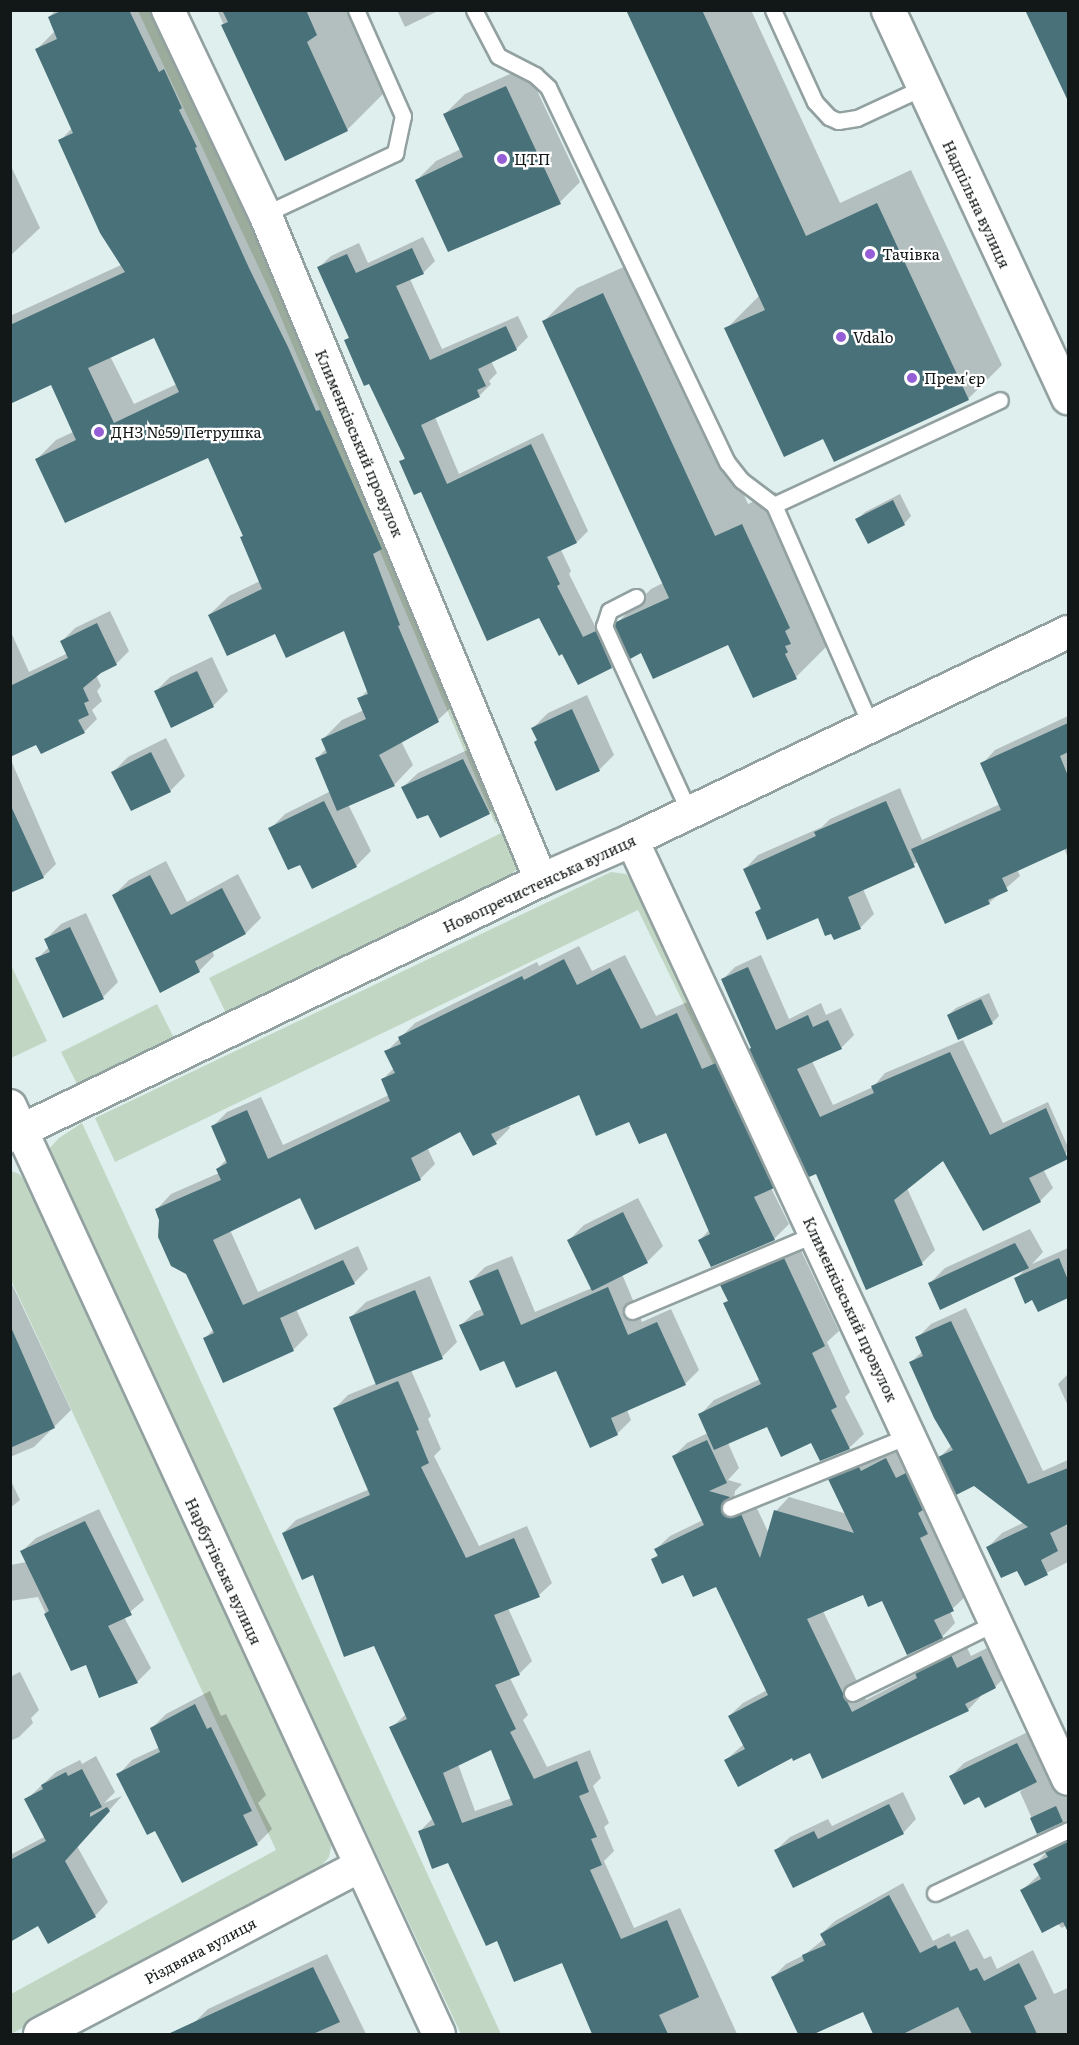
<!DOCTYPE html>
<meta charset="utf-8">
<style>
body{margin:0}
#map{position:relative;width:1079px;height:2045px;overflow:hidden;background:#dfefee;font-family:Literata,serif}
div>[style]{position:absolute}
.green>*{inset:0;background:#c2d6c4}
.shadow>*{inset:0;background:#0003}
.building>*{inset:0;background:#48717a}
.roads{filter:drop-shadow(2px 0 #92a0a0) drop-shadow(-2px 0 #92a0a0) drop-shadow(0 2px #92a0a0) drop-shadow(0 -2px #92a0a0)}
.lane>*{height:15px;margin:-7.5px;padding:0 7.5px;transform-origin:7.5px;border-radius:7.5px;background:#fff}
.street>*{height:32px;margin:-16px;padding:0 16px;transform-origin:16px;border-radius:16px;background:#fff}
.secondary>*{height:33px;margin:-16.5px;padding:0 16.5px;transform-origin:16.5px;border-radius:16.5px;background:#fff}
.dots>*{width:16px;height:16px;translate:-50% -50%;box-sizing:border-box;border:3px solid #fff;border-radius:50%}
span{translate:-50% -50%;white-space:nowrap;text-align:center;line-height:1.15;-webkit-text-stroke:4.5px #fff;paint-order:stroke}
.poi-label{font-size:15px;color:#121717}
.left{translate:0 -50%;text-align:left}
.street-label{font-size:15px;color:#121717}
.frame{position:absolute;inset:0;border:12px solid #121717;pointer-events:none}
</style>
<div id="map">
<div class="green">
<div style="clip-path:polygon(138px 11px,151px 11px,262px 242px,505px 819px,495px 823px,268px 287px)"></div>
<div style="clip-path:polygon(509px 829px,520px 862px,516px 870px,504px 880px,226px 1013px,209px 978px)"></div>
<div style="clip-path:polygon(611px 872px,626px 874px,636px 885px,746px 1116px,740px 1119px,638px 910px,115px 1162px,95px 1118px)"></div>
<div style="clip-path:polygon(11px 965px,47px 1041px,11px 1058px,10px 1058px)"></div>
<div style="clip-path:polygon(157px 1004px,174px 1038px,77px 1084px,61px 1052px)"></div>
<div style="clip-path:polygon(82px 1123px,501px 2034px,461px 2034px,47px 1151px,59px 1138px)"></div>
<div style="clip-path:polygon(11px 1171px,19px 1174px,36px 1194px,332px 1842px,329px 1857px,316px 1872px,11px 2034px,11px 1994px,276px 1850px,11px 1280px)"></div>
</div>
<div class="shadow">
<div style="clip-path:polygon(evenodd,56px 10px,158px 10px,184px 51px,458px 701px,438px 720px,401px 741px,413px 765px,394px 785px,348px 804px,371px 851px,356px 866px,301px 863px,270px 829px,285px 814px,331px 791px,317px 758px,327px 748px,323px 739px,342px 720px,364px 710px,359px 699px,368px 690px,345px 629px,275px 632px,209px 615px,229px 596px,260px 581px,242px 537px,244px 535px,209px 456px,37px 459px,56px 440px,73px 432px,51px 383px,10px 402px,10px 316px,121px 265px,60px 141px,72px 128px,36px 50px,55px 31px,49px 17px,56px 10px,155px 336px,177px 384px,134px 404px,110px 356px,155px 336px)"></div>
<div style="clip-path:polygon(217px 10px,359px 10px,393px 84px,347px 130px,286px 159px)"></div>
<div style="clip-path:polygon(397px 10px,440px 10px,405px 27px)"></div>
<div style="clip-path:polygon(627px 10px,751px 10px,840px 203px,911px 170px,1002px 365px,968px 399px,824px 437px,726px 329px,760px 295px)"></div>
<div style="clip-path:polygon(1027px 10px,1068px 10px,1068px 98px)"></div>
<div style="clip-path:polygon(526px 67px,580px 182px,560px 202px,416px 181px,436px 161px,461px 149px,445px 114px,465px 94px)"></div>
<div style="clip-path:polygon(11px 166px,40px 228px,10px 256px,10px 166px)"></div>
<div style="clip-path:polygon(423px 237px,435px 261px,423px 273px,410px 279px,442px 349px,518px 316px,528px 337px,516px 349px,491px 361px,497px 373px,489px 381px,491px 384px,479px 396px,435px 417px,459px 474px,543px 433px,588px 531px,577px 542px,561px 550px,571px 571px,569px 574px,595px 626px,607px 620px,623px 655px,611px 667px,579px 683px,540px 616px,421px 490px,401px 462px,406px 457px,370px 382px,346px 341px,350px 336px,319px 267px,331px 256px,359px 243px,368px 263px)"></div>
<div style="clip-path:polygon(637px 261px,748px 504px,776px 492px,822px 594px,818px 598px,829px 644px,796px 677px,729px 643px,642px 651px,617px 623px,651px 589px,663px 583px,543px 322px,577px 288px)"></div>
<div style="clip-path:polygon(900px 494px,911px 516px,904px 524px,857px 520px,865px 512px)"></div>
<div style="clip-path:polygon(110px 611px,129px 651px,116px 664px,96px 675px,101px 686px,97px 691px,102px 701px,92px 710px,97px 719px,84px 732px,37px 743px,10px 756px,10px 630px,29px 672px,68px 653px,62px 641px,75px 628px)"></div>
<div style="clip-path:polygon(212px 657px,228px 691px,213px 706px,155px 692px,170px 677px)"></div>
<div style="clip-path:polygon(587px 695px,614px 755px,599px 770px,533px 728px,548px 713px)"></div>
<div style="clip-path:polygon(1068px 716px,1068px 858px,1064px 848px,1017px 869px,1020px 876px,989px 903px,918px 862px,863px 889px,874px 914px,860px 928px,818px 916px,756px 912px,762px 907px,745px 869px,758px 855px,822px 827px,830px 819px,900px 788px,922px 840px,1000px 804px,982px 764px,995px 750px)"></div>
<div style="clip-path:polygon(166px 738px,185px 776px,170px 791px,113px 772px,128px 757px)"></div>
<div style="clip-path:polygon(478px 745px,504px 798px,489px 813px,428px 813px,403px 787px,418px 773px)"></div>
<div style="clip-path:polygon(10px 758px,56px 864px,43px 877px,10px 892px)"></div>
<div style="clip-path:polygon(166px 861px,187px 902px,238px 874px,261px 918px,246px 933px,212px 950px,214px 956px,199px 971px,161px 991px,114px 895px,129px 880px)"></div>
<div style="clip-path:polygon(86px 913px,118px 982px,103px 997px,37px 959px,49px 947px,46px 939px,61px 924px)"></div>
<div style="clip-path:polygon(579px 946px,592px 971px,625px 955px,656px 1016px,692px 1000px,788px 1172px,771px 1188px,789px 1224px,774px 1239px,700px 1240px,710px 1229px,667px 1131px,630px 1120px,580px 1093px,509px 1125px,510px 1128px,496px 1142px,461px 1130px,427px 1147px,435px 1164px,420px 1179px,316px 1228px,301px 1196px,230px 1230px,258px 1292px,358px 1246px,368px 1269px,354px 1283px,296px 1309px,308px 1335px,294px 1349px,224px 1381px,205px 1338px,214px 1329px,157px 1209px,171px 1194px,219px 1173px,217px 1169px,227px 1159px,213px 1126px,227px 1112px,261px 1097px,283px 1145px,389px 1095px,383px 1079px,394px 1068px,386px 1052px,415px 1023px,537px 962px,539px 966px)"></div>
<div style="clip-path:polygon(761px 955px,789px 1019px,821px 1003px,826px 1015px,841px 1008px,854px 1035px,841px 1048px,812px 1061px,833px 1105px,873px 1087px,885px 1073px,963px 1040px,1003px 1123px,1048px 1102px,1068px 1147px,1068px 1151px,1057px 1163px,1043px 1169px,1053px 1188px,1040px 1201px,944px 1158px,907px 1188px,935px 1250px,922px 1263px,867px 1288px,817px 1172px,753px 1047px,722px 980px,735px 967px)"></div>
<div style="clip-path:polygon(989px 993px,999px 1016px,992px 1023px,948px 1015px,956px 1008px)"></div>
<div style="clip-path:polygon(638px 1198px,663px 1246px,648px 1261px,622px 1274px,642px 1322px,671px 1309px,699px 1370px,685px 1384px,627px 1410px,631px 1420px,617px 1434px,557px 1369px,504px 1359px,461px 1325px,475px 1312px,482px 1309px,471px 1281px,485px 1267px,512px 1256px,535px 1312px,592px 1288px,569px 1240px,584px 1225px)"></div>
<div style="clip-path:polygon(1030px 1229px,1043px 1252px,1032px 1264px,1068px 1248px,1068px 1296px,1038px 1310px,1033px 1298px,1016px 1279px,1025px 1269px,930px 1283px,945px 1268px)"></div>
<div style="clip-path:polygon(798px 1244px,839px 1331px,827px 1342px,850px 1392px,845px 1397px,864px 1434px,849px 1448px,812px 1441px,768px 1425px,728px 1443px,739px 1468px,728px 1480px,742px 1484px,735px 1491px,734px 1499px,754px 1502px,769px 1534px,776px 1511px,789px 1497px,847px 1514px,830px 1479px,844px 1466px,872px 1454px,874px 1458px,900px 1446px,966px 1596px,950px 1611px,955px 1623px,942px 1637px,883px 1599px,863px 1593px,823px 1611px,866px 1700px,918px 1673px,930px 1660px,965px 1643px,971px 1656px,995px 1644px,1009px 1673px,995px 1687px,980px 1694px,981px 1696px,968px 1710px,793px 1756px,726px 1760px,744px 1744px,729px 1716px,743px 1703px,767px 1690px,716px 1585px,652px 1560px,658px 1554px,656px 1549px,670px 1536px,703px 1520px,674px 1456px,687px 1443px,708px 1433px,700px 1415px,714px 1400px,760px 1379px,725px 1304px,729px 1300px,722px 1285px,736px 1271px)"></div>
<div style="clip-path:polygon(evenodd,430px 1276px,457px 1342px,442px 1357px,411px 1370px,431px 1416px,428px 1419px,441px 1449px,434px 1456px,479px 1546px,527px 1526px,552px 1583px,539px 1595px,508px 1608px,532px 1661px,519px 1674px,510px 1678px,528px 1715px,523px 1720px,547px 1767px,590px 1750px,601px 1778px,593px 1786px,609px 1823px,604px 1827px,614px 1851px,604px 1861px,634px 1928px,680px 1908px,737px 2034px,594px 2034px,563px 1961px,498px 1939px,449px 1861px,419px 1832px,432px 1819px,391px 1728px,406px 1714px,375px 1644px,283px 1533px,296px 1520px,370px 1489px,335px 1408px,348px 1395px,377px 1383px,351px 1317px,366px 1302px,430px 1276px,492px 1748px,512px 1798px,475px 1811px,458px 1764px,492px 1748px)"></div>
<div style="clip-path:polygon(10px 1280px,71px 1410px,34px 1447px,10px 1457px)"></div>
<div style="clip-path:polygon(966px 1308px,1043px 1471px,1068px 1460px,1068px 1523px,1066px 1524px,1068px 1530px,1068px 1562px,1025px 1584px,1018px 1569px,988px 1547px,1002px 1533px,1025px 1522px,940px 1457px,952px 1445px,911px 1362px,923px 1351px,917px 1338px,931px 1324px)"></div>
<div style="clip-path:polygon(1068px 1374px,1068px 1406px,1058px 1384px)"></div>
<div style="clip-path:polygon(10px 1479px,20px 1500px,10px 1508px)"></div>
<div style="clip-path:polygon(99px 1509px,144px 1600px,124px 1617px,151px 1668px,137px 1682px,86px 1663px,72px 1669px,38px 1597px,10px 1601px,10px 1565px,27px 1562px,22px 1551px,36px 1538px)"></div>
<div style="clip-path:polygon(20px 1672px,39px 1710px,31px 1718px,33px 1723px,19px 1737px,10px 1741px,10px 1677px)"></div>
<div style="clip-path:polygon(210px 1691px,221px 1716px,226px 1714px,266px 1795px,258px 1803px,272px 1829px,257px 1844px,156px 1829px,118px 1775px,132px 1760px,160px 1747px,151px 1729px,166px 1714px)"></div>
<div style="clip-path:polygon(1030px 1731px,1068px 1777px,1068px 1820px,1038px 1832px,1020px 1792px,1025px 1787px,980px 1795px,951px 1776px,964px 1763px)"></div>
<div style="clip-path:polygon(96px 1756px,115px 1792px,104px 1803px,122px 1796px,77px 1846px,108px 1902px,95px 1916px,39px 1924px,10px 1940px,10px 1855px,46px 1836px,26px 1800px,56px 1772px,80px 1760px,82px 1764px)"></div>
<div style="clip-path:polygon(903px 1792px,916px 1819px,903px 1833px,776px 1850px,790px 1837px,828px 1819px,832px 1826px)"></div>
<div style="clip-path:polygon(1068px 1834px,1068px 1924px,1062px 1928px,1022px 1890px,1040px 1874px,1035px 1864px,1060px 1839px)"></div>
<div style="clip-path:polygon(903px 1883px,933px 1941px,949px 1933px,951px 1937px,968px 1929px,984px 1959px,991px 1956px,997px 1969px,1033px 1950px,1054px 1994px,1068px 1988px,1068px 2034px,875px 2034px,863px 2010px,811px 2034px,800px 2034px,773px 1977px,786px 1964px,804px 1955px,824px 1939px,821px 1934px,835px 1921px)"></div>
<div style="clip-path:polygon(327px 1954px,366px 2034px,200px 2034px,194px 2023px,208px 2009px)"></div>
</div>
<div class="building">
<div style="clip-path:polygon(evenodd,63px 10px,129px 10px,159px 72px,164px 69px,182px 108px,179px 110px,197px 147px,195px 148px,249px 268px,288px 347px,316px 411px,320px 410px,382px 549px,373px 554px,400px 625px,398px 626px,439px 722px,379px 755px,395px 786px,337px 811px,315px 758px,327px 753px,321px 739px,366px 719px,357px 698px,368px 694px,344px 631px,286px 658px,275px 634px,227px 656px,208px 615px,262px 589px,240px 537px,243px 536px,208px 458px,65px 523px,35px 459px,76px 440px,51px 385px,10px 404px,10px 325px,125px 272px,100px 233px,58px 140px,73px 133px,35px 49px,57px 39px,48px 17px,63px 10px,154px 338px,179px 392px,114px 423px,88px 368px,154px 338px)"></div>
<div style="clip-path:polygon(222px 10px,306px 10px,317px 35px,307px 42px,348px 131px,285px 161px,221px 25px,228px 22px)"></div>
<div style="clip-path:polygon(626px 10px,702px 10px,806px 236px,877px 203px,969px 400px,834px 462px,823px 439px,784px 457px,724px 328px,765px 310px)"></div>
<div style="clip-path:polygon(1025px 10px,1068px 10px,1068px 101px)"></div>
<div style="clip-path:polygon(506px 86px,561px 204px,448px 252px,415px 180px,463px 157px,443px 114px)"></div>
<div style="clip-path:polygon(412px 248px,424px 274px,396px 286px,430px 360px,506px 326px,517px 350px,478px 369px,486px 386px,477px 390px,480px 397px,421px 425px,447px 484px,531px 444px,577px 543px,547px 557px,560px 584px,557px 586px,583px 637px,596px 631px,612px 668px,578px 685px,562px 654px,559px 656px,539px 618px,487px 641px,421px 492px,414px 495px,399px 461px,405px 459px,369px 384px,364px 386px,344px 340px,349px 338px,317px 267px,347px 254px,356px 273px)"></div>
<div style="clip-path:polygon(603px 293px,715px 536px,742px 524px,790px 628px,785px 631px,791px 644px,785px 646px,788px 652px,785px 654px,797px 679px,753px 698px,728px 645px,653px 679px,641px 653px,630px 659px,614px 625px,616px 622px,669px 598px,542px 321px)"></div>
<div style="clip-path:polygon(893px 500px,905px 525px,868px 544px,855px 519px)"></div>
<div style="clip-path:polygon(97px 623px,117px 665px,101px 673px,83px 688px,89px 701px,84px 703px,89px 715px,78px 720px,85px 733px,41px 754px,36px 745px,10px 757px,10px 686px,68px 658px,60px 641px)"></div>
<div style="clip-path:polygon(197px 671px,214px 707px,171px 728px,154px 691px)"></div>
<div style="clip-path:polygon(572px 709px,600px 771px,556px 791px,534px 742px,537px 740px,531px 728px)"></div>
<div style="clip-path:polygon(1068px 723px,1068px 752px,1060px 756px,1068px 776px,1068px 848px,1002px 878px,1008px 891px,988px 900px,990px 904px,945px 924px,911px 849px,1001px 810px,980px 763px)"></div>
<div style="clip-path:polygon(151px 752px,171px 792px,131px 811px,111px 772px)"></div>
<div style="clip-path:polygon(463px 759px,490px 814px,440px 838px,428px 815px,417px 819px,401px 787px)"></div>
<div style="clip-path:polygon(324px 801px,357px 867px,312px 889px,300px 865px,288px 870px,268px 828px)"></div>
<div style="clip-path:polygon(886px 801px,915px 867px,848px 897px,861px 929px,834px 940px,831px 934px,825px 936px,818px 918px,767px 940px,755px 912px,761px 909px,743px 869px,816px 836px,814px 832px)"></div>
<div style="clip-path:polygon(10px 804px,44px 878px,10px 893px)"></div>
<div style="clip-path:polygon(150px 875px,171px 915px,222px 888px,246px 934px,195px 961px,200px 972px,160px 993px,112px 895px)"></div>
<div style="clip-path:polygon(70px 927px,104px 999px,63px 1018px,35px 958px,50px 952px,44px 939px)"></div>
<div style="clip-path:polygon(564px 959px,577px 985px,610px 968px,641px 1029px,677px 1013px,702px 1069px,716px 1063px,774px 1188px,754px 1197px,775px 1240px,711px 1267px,698px 1240px,710px 1234px,666px 1133px,639px 1144px,629px 1122px,596px 1136px,579px 1095px,491px 1134px,497px 1144px,473px 1156px,460px 1132px,411px 1158px,421px 1180px,315px 1230px,300px 1198px,213px 1240px,243px 1305px,343px 1260px,355px 1284px,280px 1318px,294px 1351px,223px 1383px,203px 1338px,214px 1333px,186px 1274px,171px 1266px,158px 1237px,159px 1220px,155px 1209px,221px 1180px,216px 1169px,227px 1163px,211px 1126px,247px 1110px,268px 1159px,390px 1101px,381px 1079px,395px 1073px,384px 1051px,401px 1044px,398px 1037px,522px 976px,524px 980px)"></div>
<div style="clip-path:polygon(748px 967px,776px 1030px,808px 1015px,813px 1027px,828px 1020px,842px 1049px,797px 1069px,820px 1117px,874px 1093px,871px 1086px,950px 1052px,990px 1135px,1046px 1108px,1068px 1159px,1029px 1178px,1041px 1202px,983px 1231px,943px 1161px,894px 1200px,923px 1265px,866px 1290px,816px 1174px,809px 1177px,807px 1174px,749px 1049px,751px 1048px,721px 979px)"></div>
<div style="clip-path:polygon(981px 999px,993px 1024px,958px 1040px,947px 1015px)"></div>
<div style="clip-path:polygon(623px 1212px,648px 1263px,592px 1291px,567px 1240px)"></div>
<div style="clip-path:polygon(1015px 1243px,1029px 1268px,940px 1310px,928px 1283px)"></div>
<div style="clip-path:polygon(784px 1258px,825px 1346px,812px 1353px,837px 1407px,831px 1410px,850px 1449px,820px 1461px,811px 1443px,781px 1457px,767px 1427px,714px 1450px,698px 1414px,761px 1384px,723px 1303px,728px 1301px,720px 1285px)"></div>
<div style="clip-path:polygon(1059px 1258px,1068px 1280px,1068px 1298px,1038px 1312px,1032px 1300px,1025px 1304px,1014px 1278px)"></div>
<div style="clip-path:polygon(498px 1269px,521px 1325px,608px 1287px,628px 1335px,657px 1322px,686px 1385px,611px 1418px,618px 1435px,590px 1448px,556px 1371px,516px 1388px,504px 1361px,480px 1371px,459px 1325px,484px 1315px,469px 1281px)"></div>
<div style="clip-path:polygon(415px 1290px,443px 1359px,376px 1385px,349px 1317px)"></div>
<div style="clip-path:polygon(951px 1321px,1028px 1484px,1068px 1468px,1068px 1524px,1050px 1533px,1058px 1551px,1041px 1560px,1048px 1575px,1025px 1586px,1017px 1571px,1001px 1578px,986px 1547px,1028px 1527px,974px 1486px,956px 1495px,938px 1457px,953px 1450px,934px 1418px,909px 1362px,923px 1356px,915px 1337px)"></div>
<div style="clip-path:polygon(10px 1325px,55px 1428px,10px 1448px)"></div>
<div style="clip-path:polygon(evenodd,398px 1381px,419px 1430px,416px 1431px,429px 1463px,421px 1467px,466px 1558px,514px 1538px,540px 1597px,494px 1615px,520px 1675px,495px 1685px,516px 1729px,510px 1732px,534px 1779px,577px 1761px,589px 1792px,579px 1796px,597px 1837px,591px 1839px,602px 1865px,590px 1870px,621px 1939px,667px 1920px,699px 1997px,659px 2015px,668px 2034px,592px 2034px,562px 1963px,514px 1982px,497px 1941px,486px 1946px,448px 1863px,432px 1869px,418px 1831px,435px 1825px,389px 1727px,407px 1719px,374px 1646px,344px 1657px,313px 1575px,302px 1580px,282px 1533px,370px 1495px,333px 1408px,398px 1381px,491px 1750px,513px 1805px,462px 1823px,443px 1773px,491px 1750px)"></div>
<div style="clip-path:polygon(707px 1440px,727px 1483px,709px 1491px,730px 1497px,722px 1503px,721px 1512px,729px 1518px,741px 1514px,760px 1558px,774px 1510px,854px 1533px,828px 1479px,859px 1467px,861px 1471px,886px 1458px,896px 1478px,906px 1473px,923px 1510px,918px 1513px,928px 1534px,920px 1538px,954px 1611px,934px 1620px,943px 1638px,907px 1655px,882px 1601px,868px 1607px,863px 1595px,807px 1619px,852px 1712px,917px 1678px,915px 1673px,951px 1655px,957px 1668px,981px 1656px,996px 1688px,965px 1704px,969px 1711px,822px 1779px,810px 1753px,793px 1761px,792px 1758px,738px 1787px,724px 1760px,745px 1749px,728px 1716px,768px 1695px,716px 1587px,693px 1597px,683px 1575px,662px 1584px,651px 1559px,658px 1556px,654px 1549px,704px 1525px,672px 1456px)"></div>
<div style="clip-path:polygon(85px 1521px,132px 1615px,108px 1626px,138px 1683px,99px 1698px,86px 1665px,71px 1671px,44px 1614px,49px 1611px,20px 1551px)"></div>
<div style="clip-path:polygon(195px 1704px,207px 1729px,211px 1727px,252px 1811px,243px 1815px,258px 1845px,182px 1883px,155px 1831px,147px 1835px,116px 1774px,160px 1752px,150px 1728px)"></div>
<div style="clip-path:polygon(1017px 1743px,1037px 1782px,985px 1808px,979px 1797px,964px 1805px,949px 1776px)"></div>
<div style="clip-path:polygon(82px 1769px,102px 1807px,90px 1813px,90px 1817px,107px 1807px,110px 1811px,65px 1861px,96px 1917px,48px 1944px,38px 1926px,10px 1942px,10px 1860px,46px 1841px,24px 1799px,43px 1789px,41px 1785px,66px 1772px,68px 1776px)"></div>
<div style="clip-path:polygon(889px 1804px,904px 1834px,793px 1888px,774px 1850px,814px 1831px,818px 1839px)"></div>
<div style="clip-path:polygon(1056px 1806px,1063px 1822px,1037px 1834px,1030px 1818px)"></div>
<div style="clip-path:polygon(1068px 1841px,1068px 1932px,1063px 1922px,1042px 1933px,1020px 1890px,1041px 1879px,1033px 1864px,1048px 1857px,1045px 1852px)"></div>
<div style="clip-path:polygon(889px 1895px,920px 1953px,936px 1945px,938px 1949px,955px 1941px,970px 1971px,977px 1968px,984px 1981px,1019px 1963px,1037px 1999px,1024px 2006px,1037px 2034px,972px 2034px,958px 2007px,903px 2034px,873px 2034px,863px 2012px,814px 2034px,798px 2034px,771px 1977px,804px 1961px,802px 1955px,826px 1945px,820px 1934px)"></div>
<div style="clip-path:polygon(313px 1967px,340px 2022px,313px 2034px,168px 2034px)"></div>
</div>
<div class="roads">
<div class="lane">
<div style="left:474px;top:10px;width:52px;rotate:62.4deg"></div>
<div style="left:498px;top:56px;width:42px;rotate:27.2deg"></div>
<div style="left:535px;top:75px;width:18px;rotate:43deg"></div>
<div style="left:548px;top:87px;width:416px;rotate:64.5deg"></div>
<div style="left:727px;top:462px;width:23px;rotate:52deg"></div>
<div style="left:741px;top:480px;width:41px;rotate:37.1deg"></div>
<div style="left:774px;top:505px;width:241px;rotate:66.3deg"></div>
<div style="left:773px;top:10px;width:101px;rotate:65.5deg"></div>
<div style="left:815px;top:102px;width:21px;rotate:47deg"></div>
<div style="left:829px;top:117px;width:10px;rotate:24deg"></div>
<div style="left:838px;top:121px;width:19px;rotate:-9deg"></div>
<div style="left:857px;top:118px;width:72px;rotate:-24.8deg"></div>
<div style="left:265px;top:214px;width:144px;rotate:-25.1deg"></div>
<div style="left:395px;top:153px;width:38px;rotate:-78deg"></div>
<div style="left:403px;top:116px;width:116px;rotate:-113.9deg"></div>
<div style="left:774px;top:505px;width:249px;rotate:-24.9deg"></div>
<div style="left:636px;top:597px;width:30px;rotate:153deg"></div>
<div style="left:609px;top:611px;width:16px;rotate:108deg"></div>
<div style="left:604px;top:626px;width:205px;rotate:65.4deg"></div>
<div style="left:632px;top:1311px;width:199px;rotate:-22.8deg"></div>
<div style="left:730px;top:1508px;width:195px;rotate:-22deg"></div>
<div style="left:852px;top:1693px;width:159px;rotate:-26.1deg"></div>
<div style="left:935px;top:1893px;width:147px;rotate:-25.3deg"></div>
</div>
<div class="street">
<div style="left:168px;top:10px;width:226px;rotate:64.6deg"></div>
<div style="left:265px;top:214px;width:721px;rotate:67.49deg"></div>
<div style="left:632px;top:840px;width:1035px;rotate:65.09deg"></div>
<div style="left:10px;top:1106px;width:1022px;rotate:65.19deg"></div>
<div style="left:10px;top:1136px;width:589px;rotate:-25.74deg"></div>
<div style="left:541px;top:880px;width:99px;rotate:-23.7deg"></div>
<div style="left:632px;top:840px;width:483px;rotate:-25.5deg"></div>
<div style="left:40px;top:2034px;width:361px;rotate:-27.7deg"></div>
</div>
<div class="secondary">
<div style="left:888px;top:10px;width:427px;rotate:65.1deg"></div>
</div>
</div>
<div class="dots">
<div style="left:502px;top:159px;background:#965ed6"></div>
<div style="left:870px;top:254px;background:#965ed6"></div>
<div style="left:841px;top:337px;background:#965ed6"></div>
<div style="left:912px;top:378px;background:#965ed6"></div>
<div style="left:99px;top:432px;background:#965ed6"></div>
</div>
<div class="poi-label">
<span class="left" style="left:514px;top:159px">ЦТП</span>
<span class="left" style="left:882px;top:254px">Тачівка</span>
<span class="left" style="left:853px;top:337px">Vdalo</span>
<span class="left" style="left:924px;top:378px">Прем'єр</span>
<span class="left" style="left:111px;top:432px">ДНЗ №59 Петрушка</span>
</div>
<div class="street-label">
<span style="left:977px;top:204px;rotate:65deg">Надпільна вулиця</span>
<span style="left:360px;top:443px;rotate:67deg">Клименківський провулок</span>
<span style="left:539px;top:883px;rotate:-25deg">Новопречистенська вулиця</span>
<span style="left:851px;top:1309px;rotate:65deg">Клименківський провулок</span>
<span style="left:224px;top:1571px;rotate:65deg">Нарбутівська вулиця</span>
<span style="left:200px;top:1950px;rotate:-28deg">Різдвяна вулиця</span>
</div>
<div class="frame"></div>
</div>
